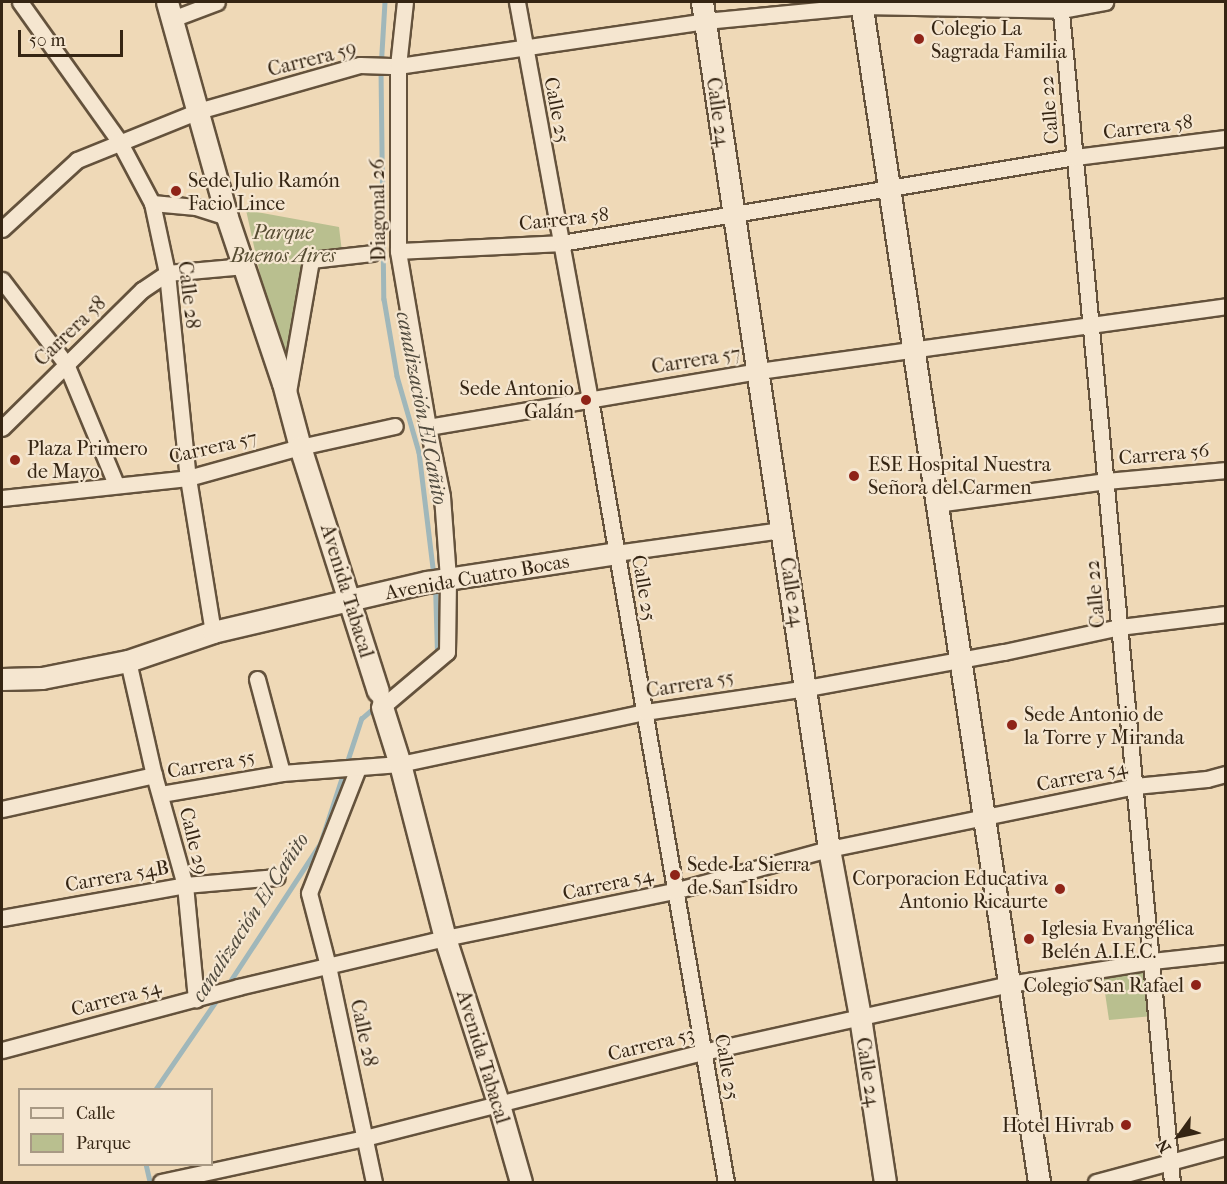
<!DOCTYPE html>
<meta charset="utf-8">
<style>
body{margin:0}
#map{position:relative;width:1227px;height:1184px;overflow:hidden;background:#efd9b7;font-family:"IM FELL French Canon",serif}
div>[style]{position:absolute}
.green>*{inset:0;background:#b9bf8f}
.stream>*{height:4.5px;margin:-2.25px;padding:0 2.25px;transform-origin:2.25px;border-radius:2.25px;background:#a0b7ba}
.roads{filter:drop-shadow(2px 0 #64523c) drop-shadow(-2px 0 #64523c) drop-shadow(0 2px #64523c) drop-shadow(0 -2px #64523c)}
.street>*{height:15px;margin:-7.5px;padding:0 7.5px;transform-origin:7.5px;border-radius:7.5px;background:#f5e6d0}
.secondary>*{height:21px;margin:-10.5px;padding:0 10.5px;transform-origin:10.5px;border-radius:10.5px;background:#f5e6d0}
.dots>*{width:16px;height:16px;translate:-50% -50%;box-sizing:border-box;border:3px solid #f5e6d0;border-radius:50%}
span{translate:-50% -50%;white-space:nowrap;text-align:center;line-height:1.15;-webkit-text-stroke:4.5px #f5e6d0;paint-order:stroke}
.poi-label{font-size:20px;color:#352513}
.left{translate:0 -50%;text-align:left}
.right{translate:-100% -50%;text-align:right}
.street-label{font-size:20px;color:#352513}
.park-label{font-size:20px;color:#564c32;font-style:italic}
.water-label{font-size:21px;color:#504a3d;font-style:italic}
.frame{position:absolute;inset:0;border:3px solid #352513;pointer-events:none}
.legend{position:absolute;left:18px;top:1088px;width:195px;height:78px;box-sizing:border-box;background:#f5e6d0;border:2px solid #a89984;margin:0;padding:8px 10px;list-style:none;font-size:18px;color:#352513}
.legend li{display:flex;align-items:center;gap:12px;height:30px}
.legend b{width:30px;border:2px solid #a89984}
.north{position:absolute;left:1149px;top:1106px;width:60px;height:60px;-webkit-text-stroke:4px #f5e6d0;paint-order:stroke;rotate:237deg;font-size:16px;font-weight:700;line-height:24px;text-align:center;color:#352513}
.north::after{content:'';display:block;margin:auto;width:21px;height:27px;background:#352513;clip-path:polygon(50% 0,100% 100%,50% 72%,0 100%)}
.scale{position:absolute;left:18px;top:30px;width:105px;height:27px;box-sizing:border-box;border:3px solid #352513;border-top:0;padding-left:8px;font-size:18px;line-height:21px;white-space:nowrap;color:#352513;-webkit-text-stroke:4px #f5e6d0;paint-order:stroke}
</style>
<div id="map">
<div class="green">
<div style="clip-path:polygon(246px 210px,339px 227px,342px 252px,307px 257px,284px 383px)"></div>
<div style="clip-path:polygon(1152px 971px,1153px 1016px,1109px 1020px,1103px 979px)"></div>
</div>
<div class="stream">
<div style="left:385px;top:2px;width:67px;rotate:93.4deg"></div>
<div style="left:381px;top:69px;width:230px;rotate:89.3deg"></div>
<div style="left:384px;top:299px;width:78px;rotate:80.4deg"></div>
<div style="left:397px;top:376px;width:79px;rotate:73.9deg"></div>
<div style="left:419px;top:452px;width:125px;rotate:83.1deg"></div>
<div style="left:434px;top:655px;width:4px;rotate:-34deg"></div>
<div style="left:437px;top:653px;width:66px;rotate:-91.7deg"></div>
<div style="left:227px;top:986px;width:170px;rotate:-56.8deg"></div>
<div style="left:320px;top:844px;width:132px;rotate:-71.8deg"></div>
<div style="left:361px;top:719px;width:20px;rotate:-41deg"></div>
<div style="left:155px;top:1090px;width:115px;rotate:-55.6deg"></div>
<div style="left:146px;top:1164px;width:18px;rotate:77deg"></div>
</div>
<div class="roads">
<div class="street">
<div style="left:20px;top:2px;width:171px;rotate:54.5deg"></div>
<div style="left:119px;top:141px;width:70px;rotate:62deg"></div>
<div style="left:152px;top:203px;width:72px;rotate:77.9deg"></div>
<div style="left:167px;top:273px;width:206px;rotate:84.2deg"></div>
<div style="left:188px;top:478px;width:156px;rotate:80.8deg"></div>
<div style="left:517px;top:2px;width:404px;rotate:79.6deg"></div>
<div style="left:590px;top:399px;width:795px;rotate:80.15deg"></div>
<div style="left:1060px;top:2px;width:1185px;rotate:84.58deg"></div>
<div style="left:172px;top:19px;width:48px;rotate:-20.7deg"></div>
<div style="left:152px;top:203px;width:44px;rotate:5.2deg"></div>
<div style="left:196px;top:207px;width:33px;rotate:18deg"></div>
<div style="left:2px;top:229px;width:102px;rotate:-42.6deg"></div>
<div style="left:77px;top:160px;width:131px;rotate:-22deg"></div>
<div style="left:198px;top:111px;width:168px;rotate:-15.9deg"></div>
<div style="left:360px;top:65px;width:38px;rotate:2deg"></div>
<div style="left:398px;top:66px;width:310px;rotate:-8.3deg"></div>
<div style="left:705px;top:21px;width:157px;rotate:-5.5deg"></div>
<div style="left:861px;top:6px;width:200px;rotate:1.1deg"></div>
<div style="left:1061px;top:10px;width:45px;rotate:-10.3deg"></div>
<div style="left:398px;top:251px;width:163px;rotate:-2.8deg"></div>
<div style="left:561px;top:243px;width:521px;rotate:-9.5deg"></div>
<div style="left:1075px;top:157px;width:152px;rotate:-7.2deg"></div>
<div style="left:2px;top:280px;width:106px;rotate:52.7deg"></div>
<div style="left:66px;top:364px;width:130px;rotate:67.4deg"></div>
<div style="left:288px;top:392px;width:134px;rotate:-80.1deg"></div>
<div style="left:311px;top:260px;width:61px;rotate:-6.5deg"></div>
<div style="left:428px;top:427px;width:336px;rotate:-9.6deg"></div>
<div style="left:759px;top:371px;width:472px;rotate:-7.9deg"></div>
<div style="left:2px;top:428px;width:197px;rotate:-44.6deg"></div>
<div style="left:142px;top:290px;width:30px;rotate:-34deg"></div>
<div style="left:167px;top:273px;width:78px;rotate:-5.1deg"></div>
<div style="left:2px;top:498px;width:187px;rotate:-6.1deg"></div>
<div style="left:188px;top:478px;width:116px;rotate:-15.5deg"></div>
<div style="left:300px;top:447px;width:97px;rotate:-12.5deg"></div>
<div style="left:936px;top:504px;width:172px;rotate:-7.7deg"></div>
<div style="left:1106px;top:481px;width:121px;rotate:-5.2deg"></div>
<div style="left:616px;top:553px;width:167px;rotate:-7.9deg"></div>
<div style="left:128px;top:661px;width:117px;rotate:77.2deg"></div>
<div style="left:154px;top:775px;width:114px;rotate:74.3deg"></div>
<div style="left:185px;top:885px;width:115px;rotate:84.5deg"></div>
<div style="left:257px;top:679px;width:97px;rotate:75.1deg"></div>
<div style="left:380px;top:699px;width:8px;rotate:76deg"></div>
<div style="left:382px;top:707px;width:85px;rotate:-40.2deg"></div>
<div style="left:447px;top:652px;width:74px;rotate:-89.2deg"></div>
<div style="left:448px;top:578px;width:82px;rotate:-94.2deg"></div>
<div style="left:442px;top:496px;width:70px;rotate:-101.5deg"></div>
<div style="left:428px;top:427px;width:179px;rotate:-99.7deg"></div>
<div style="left:398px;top:251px;width:185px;rotate:-90deg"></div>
<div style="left:398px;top:66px;width:64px;rotate:-83.8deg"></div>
<div style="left:358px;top:768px;width:134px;rotate:111.4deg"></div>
<div style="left:309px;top:893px;width:75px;rotate:75.4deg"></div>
<div style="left:328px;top:966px;width:221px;rotate:78deg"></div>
<div style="left:161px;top:794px;width:123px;rotate:-9.8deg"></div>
<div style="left:282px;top:773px;width:118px;rotate:-4.4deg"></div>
<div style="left:400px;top:764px;width:250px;rotate:-12deg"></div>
<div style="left:645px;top:712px;width:164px;rotate:-8.4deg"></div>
<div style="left:807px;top:688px;width:200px;rotate:-10.4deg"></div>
<div style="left:1004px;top:652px;width:119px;rotate:-12.2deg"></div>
<div style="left:1120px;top:627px;width:107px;rotate:-7deg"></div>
<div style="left:2px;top:809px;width:156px;rotate:-12.6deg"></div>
<div style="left:2px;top:918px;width:186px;rotate:-10.2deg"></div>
<div style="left:185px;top:885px;width:92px;rotate:-5deg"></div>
<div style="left:2px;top:1050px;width:244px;rotate:-14.9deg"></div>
<div style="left:238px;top:987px;width:213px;rotate:-13.3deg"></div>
<div style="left:445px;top:938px;width:234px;rotate:-11.6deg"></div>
<div style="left:674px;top:891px;width:161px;rotate:-15.2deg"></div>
<div style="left:829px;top:849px;width:312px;rotate:-11.6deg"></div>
<div style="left:1135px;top:786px;width:72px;rotate:-5.6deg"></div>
<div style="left:1207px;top:779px;width:20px;rotate:-15deg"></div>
<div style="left:161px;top:1182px;width:209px;rotate:-12.2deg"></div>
<div style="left:365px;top:1138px;width:349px;rotate:-14.3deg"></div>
<div style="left:703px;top:1052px;width:313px;rotate:-12.5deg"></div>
<div style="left:1009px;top:984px;width:145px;rotate:-9.1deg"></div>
<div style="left:1152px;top:961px;width:74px;rotate:-6.2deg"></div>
<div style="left:1096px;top:1182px;width:135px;rotate:-15.1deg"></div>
</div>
<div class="secondary">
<div style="left:167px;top:2px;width:223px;rotate:74.4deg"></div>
<div style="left:227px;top:217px;width:175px;rotate:71.4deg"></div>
<div style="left:283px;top:383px;width:66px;rotate:75.1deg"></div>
<div style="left:300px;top:447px;width:256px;rotate:72.3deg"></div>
<div style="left:702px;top:2px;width:856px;rotate:81.47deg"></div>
<div style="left:829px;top:849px;width:171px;rotate:79.5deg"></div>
<div style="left:860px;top:1017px;width:167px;rotate:81.4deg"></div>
<div style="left:861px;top:2px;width:1193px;rotate:81.42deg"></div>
<div style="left:2px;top:679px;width:40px;rotate:-1.4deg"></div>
<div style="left:42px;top:678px;width:88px;rotate:-11.2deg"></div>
<div style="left:128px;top:661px;width:90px;rotate:-18.8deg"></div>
<div style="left:213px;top:632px;width:220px;rotate:-13.2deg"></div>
<div style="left:427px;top:582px;width:191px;rotate:-8.7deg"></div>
<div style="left:382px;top:707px;width:60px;rotate:72.5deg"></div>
<div style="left:400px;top:764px;width:180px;rotate:75.5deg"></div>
<div style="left:445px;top:938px;width:176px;rotate:72.1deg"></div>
<div style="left:499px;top:1105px;width:80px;rotate:74.1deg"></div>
</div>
</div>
<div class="dots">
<div style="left:919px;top:39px;background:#8f2418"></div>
<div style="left:176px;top:191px;background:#8f2418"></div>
<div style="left:586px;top:400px;background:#8f2418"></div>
<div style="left:15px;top:460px;background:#8f2418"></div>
<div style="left:854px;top:476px;background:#8f2418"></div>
<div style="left:1012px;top:725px;background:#8f2418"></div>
<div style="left:675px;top:875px;background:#8f2418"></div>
<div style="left:1060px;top:889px;background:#8f2418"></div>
<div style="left:1029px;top:939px;background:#8f2418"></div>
<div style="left:1196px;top:985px;background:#8f2418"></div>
<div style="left:1126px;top:1125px;background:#8f2418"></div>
</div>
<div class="poi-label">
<span class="left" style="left:931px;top:40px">Colegio La<br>Sagrada Familia</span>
<span class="left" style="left:188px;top:192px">Sede Julio Ramón<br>Facio Lince</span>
<span class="right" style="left:574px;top:400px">Sede Antonio<br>Galán</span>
<span class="left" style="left:27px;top:460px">Plaza Primero<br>de Mayo</span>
<span class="left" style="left:868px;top:476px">ESE Hospital Nuestra<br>Señora del Carmen</span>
<span class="left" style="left:1024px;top:726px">Sede Antonio de<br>la Torre y Miranda</span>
<span class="left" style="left:687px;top:876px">Sede La Sierra<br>de San Isidro</span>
<span class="right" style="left:1048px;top:890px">Corporacion Educativa<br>Antonio Ricaurte</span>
<span class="left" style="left:1041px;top:940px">Iglesia Evangélica<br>Belén A.I.E.C.</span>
<span class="right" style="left:1184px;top:985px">Colegio San Rafael</span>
<span class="right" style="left:1114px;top:1125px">Hotel Hivrab</span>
</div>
<div class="street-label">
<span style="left:312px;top:59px;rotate:-14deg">Carrera 59</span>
<span style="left:557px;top:110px;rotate:79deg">Calle 25</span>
<span style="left:1049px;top:110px;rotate:-95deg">Calle 22</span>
<span style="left:718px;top:112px;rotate:82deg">Calle 24</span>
<span style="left:1148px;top:127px;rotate:-7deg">Carrera 58</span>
<span style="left:378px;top:210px;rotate:-91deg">Diagonal 26</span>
<span style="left:564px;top:219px;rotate:-6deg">Carrera 58</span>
<span style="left:189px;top:295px;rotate:83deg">Calle 28</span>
<span style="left:70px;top:331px;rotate:-44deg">Carrera 58</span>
<span style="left:696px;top:360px;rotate:-9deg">Carrera 57</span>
<span style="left:213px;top:447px;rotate:-13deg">Carrera 57</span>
<span style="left:1164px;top:454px;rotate:-5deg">Carrera 56</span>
<span style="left:477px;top:577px;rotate:-10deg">Avenida Cuatro Bocas</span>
<span style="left:644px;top:588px;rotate:80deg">Calle 25</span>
<span style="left:347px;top:591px;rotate:73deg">Avenida Tabacal</span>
<span style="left:792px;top:592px;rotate:81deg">Calle 24</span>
<span style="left:1095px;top:594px;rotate:-95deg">Calle 22</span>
<span style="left:690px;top:684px;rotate:-9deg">Carrera 55</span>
<span style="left:211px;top:764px;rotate:-10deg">Carrera 55</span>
<span style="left:1082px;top:776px;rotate:-11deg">Carrera 54</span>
<span style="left:194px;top:841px;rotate:76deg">Calle 29</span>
<span style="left:117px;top:876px;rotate:-10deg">Carrera 54B</span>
<span style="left:608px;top:884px;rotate:-12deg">Carrera 54</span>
<span style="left:116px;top:998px;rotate:-15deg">Carrera 54</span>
<span style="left:364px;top:1033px;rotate:78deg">Calle 28</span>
<span style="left:651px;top:1044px;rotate:-14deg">Carrera 53</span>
<span style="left:483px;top:1057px;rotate:73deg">Avenida Tabacal</span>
<span style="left:727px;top:1067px;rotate:80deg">Calle 25</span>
<span style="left:868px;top:1072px;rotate:81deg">Calle 24</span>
</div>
<div class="park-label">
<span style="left:283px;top:244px">Parque<br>Buenos Aires</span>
</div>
<div class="water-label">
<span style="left:422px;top:408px;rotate:79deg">canalización El Cañito</span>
<span style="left:250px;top:917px;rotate:-57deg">canalización El Cañito</span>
</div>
<div class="frame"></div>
<ul class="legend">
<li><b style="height:8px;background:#f5e6d0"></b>Calle</li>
<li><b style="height:16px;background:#b9bf8f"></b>Parque</li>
</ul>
<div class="north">N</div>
<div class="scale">50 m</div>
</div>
